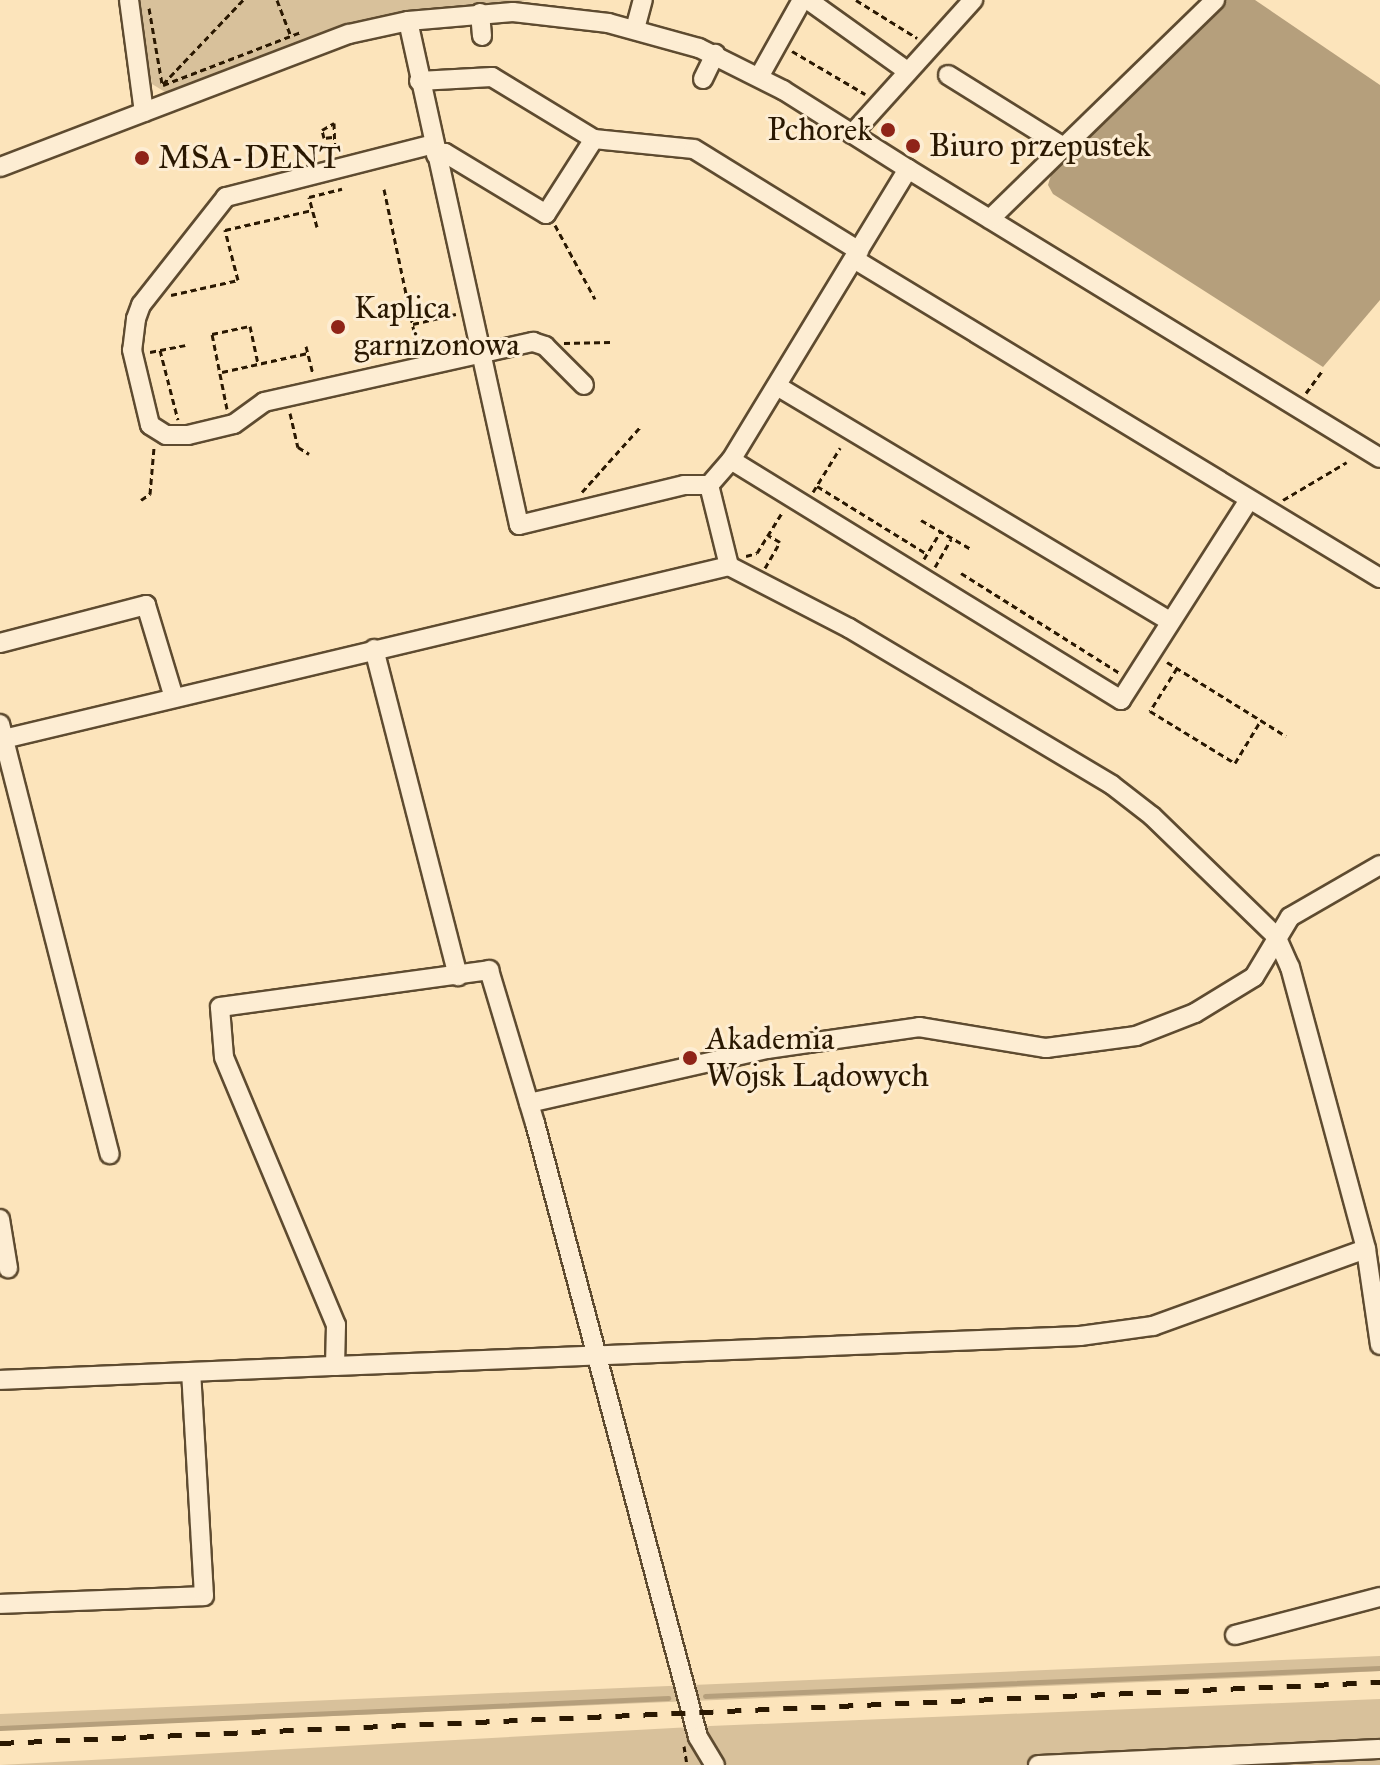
<!DOCTYPE html>
<meta charset="utf-8">
<style>
body{margin:0}
#map{position:relative;width:1380px;height:1765px;overflow:hidden;background:#fce4bb;font-family:"IM FELL Great Primer",serif}
div>[style]{position:absolute}
.green>*{inset:0;background:#d8c19b}
.water>*{inset:0;background:#b59f7c}
.stream>*{height:5px;margin:-2.5px;padding:0 2.5px;transform-origin:2.5px;border-radius:2.5px;background:#b59f7c}
.path>*{height:3px;margin-top:-1.5px;transform-origin:0;background:repeating-linear-gradient(90deg,#2a1801 0 6px,transparent 0 10px)}
.roads{filter:drop-shadow(2px 0 #5e4b30) drop-shadow(-2px 0 #5e4b30) drop-shadow(0 2px #5e4b30) drop-shadow(0 -2px #5e4b30)}
.minor>*{height:18px;margin:-9px;padding:0 9px;transform-origin:9px;border-radius:9px;background:#fdedd3}
.rail>*{height:5px;margin-top:-2.5px;transform-origin:0;background:repeating-linear-gradient(90deg,#2a1801 0 14px,transparent 0 28px)}
.dots>*{width:22px;height:22px;translate:-50% -50%;box-sizing:border-box;border:4px solid #fdedd3;border-radius:50%}
span{translate:-50% -50%;white-space:nowrap;text-align:center;line-height:1.15;-webkit-text-stroke:6px #fdedd3;paint-order:stroke}
.poi-label{font-size:32px;color:#2a1801}
.right{translate:-100% -50%;text-align:right}
.left{translate:0 -50%;text-align:left}
</style>
<div id="map">
<div class="green">
<div style="clip-path:polygon(138px 0,529px 0,391px 15px,170px 95px,152px 84px)"></div>
<div style="clip-path:polygon(1380px 1656px,1380px 1671px,1263px 1677px,0 1730px,0 1714px)"></div>
<div style="clip-path:polygon(1380px 1699px,1380px 1765px,0 1765px,710px 1726px)"></div>
</div>
<div class="water">
<div style="clip-path:polygon(1226px 0,1255px 0,1380px 85px,1380px 300px,1323px 367px,1053px 194px,1048px 185px,1054px 165px)"></div>
</div>
<div class="stream">
<div style="left:705px;top:1696px;width:676px;rotate:-2.38deg"></div>
<div style="left:0;top:1728px;width:669px;rotate:-2.57deg"></div>
</div>
<div class="path">
<div style="left:277px;top:0;width:39px;rotate:69deg"></div>
<div style="left:856px;top:0;width:72px;rotate:31.9deg"></div>
<div style="left:149px;top:8px;width:76px;rotate:80.2deg"></div>
<div style="left:792px;top:51px;width:85px;rotate:30.5deg"></div>
<div style="left:163px;top:84px;width:116px;rotate:-46.4deg"></div>
<div style="left:163px;top:85px;width:148px;rotate:-21deg"></div>
<div style="left:332px;top:137px;width:8px;rotate:173deg"></div>
<div style="left:324px;top:138px;width:8px;rotate:-104deg"></div>
<div style="left:322px;top:130px;width:14px;rotate:-30deg"></div>
<div style="left:334px;top:123px;width:29px;rotate:88deg"></div>
<div style="left:384px;top:189px;width:165px;rotate:78.1deg"></div>
<div style="left:555px;top:225px;width:84px;rotate:61.6deg"></div>
<div style="left:317px;top:227px;width:31px;rotate:-105deg"></div>
<div style="left:309px;top:197px;width:34px;rotate:-14deg"></div>
<div style="left:171px;top:295px;width:69px;rotate:-12.6deg"></div>
<div style="left:238px;top:280px;width:52px;rotate:-104.6deg"></div>
<div style="left:225px;top:230px;width:89px;rotate:-12.9deg"></div>
<div style="left:413px;top:324px;width:44px;rotate:-13.1deg"></div>
<div style="left:564px;top:343px;width:46px;rotate:-1.2deg"></div>
<div style="left:306px;top:346px;width:29px;rotate:76deg"></div>
<div style="left:160px;top:350px;width:72px;rotate:75.6deg"></div>
<div style="left:150px;top:352px;width:36px;rotate:-11deg"></div>
<div style="left:222px;top:372px;width:88px;rotate:-12.5deg"></div>
<div style="left:1306px;top:393px;width:29px;rotate:-54deg"></div>
<div style="left:227px;top:409px;width:76px;rotate:-101.3deg"></div>
<div style="left:212px;top:334px;width:39px;rotate:-12deg"></div>
<div style="left:250px;top:326px;width:39px;rotate:78deg"></div>
<div style="left:290px;top:413px;width:35px;rotate:77deg"></div>
<div style="left:298px;top:447px;width:13px;rotate:32deg"></div>
<div style="left:817px;top:486px;width:129px;rotate:31.7deg"></div>
<div style="left:582px;top:492px;width:89px;rotate:-48.2deg"></div>
<div style="left:813px;top:492px;width:52px;rotate:-58.5deg"></div>
<div style="left:141px;top:500px;width:11px;rotate:-34deg"></div>
<div style="left:150px;top:494px;width:47px;rotate:-85.1deg"></div>
<div style="left:1283px;top:500px;width:74px;rotate:-30.7deg"></div>
<div style="left:921px;top:520px;width:58px;rotate:30.1deg"></div>
<div style="left:746px;top:556px;width:11px;rotate:-15deg"></div>
<div style="left:757px;top:553px;width:49px;rotate:-58.2deg"></div>
<div style="left:924px;top:559px;width:31px;rotate:-59deg"></div>
<div style="left:935px;top:567px;width:32px;rotate:-60deg"></div>
<div style="left:765px;top:568px;width:30px;rotate:-60deg"></div>
<div style="left:780px;top:542px;width:14px;rotate:-150deg"></div>
<div style="left:961px;top:573px;width:188px;rotate:32.2deg"></div>
<div style="left:1167px;top:662px;width:140px;rotate:31.9deg"></div>
<div style="left:1177px;top:668px;width:51px;rotate:122.1deg"></div>
<div style="left:1150px;top:711px;width:100px;rotate:31.5deg"></div>
<div style="left:1235px;top:763px;width:50px;rotate:-58.8deg"></div>
<div style="left:684px;top:1746px;width:19px;rotate:81deg"></div>
</div>
<div class="roads">
<div class="minor">
<div style="left:129px;top:0;width:113px;rotate:82.4deg"></div>
<div style="left:808px;top:0;width:122px;rotate:35.6deg"></div>
<div style="left:480px;top:13px;width:23px;rotate:85deg"></div>
<div style="left:408px;top:21px;width:516px;rotate:77.58deg"></div>
<div style="left:519px;top:525px;width:170px;rotate:-13.6deg"></div>
<div style="left:684px;top:485px;width:25px"></div>
<div style="left:635px;top:29px;width:30px;rotate:-75deg"></div>
<div style="left:948px;top:75px;width:134px;rotate:31.9deg"></div>
<div style="left:759px;top:77px;width:88px;rotate:-60.8deg"></div>
<div style="left:703px;top:79px;width:28px;rotate:-64deg"></div>
<div style="left:419px;top:81px;width:73px;rotate:-3.1deg"></div>
<div style="left:492px;top:77px;width:119px;rotate:31.3deg"></div>
<div style="left:594px;top:139px;width:100px;rotate:5.7deg"></div>
<div style="left:694px;top:149px;width:194px;rotate:31.7deg"></div>
<div style="left:852px;top:134px;width:181px;rotate:-47.9deg"></div>
<div style="left:434px;top:144px;width:215px;rotate:165.7deg"></div>
<div style="left:226px;top:197px;width:137px;rotate:128.2deg"></div>
<div style="left:141px;top:305px;width:15px;rotate:110deg"></div>
<div style="left:136px;top:319px;width:31px;rotate:97deg"></div>
<div style="left:132px;top:350px;width:77px;rotate:76.5deg"></div>
<div style="left:150px;top:425px;width:19px;rotate:32deg"></div>
<div style="left:166px;top:435px;width:22px"></div>
<div style="left:188px;top:435px;width:47px;rotate:-13.4deg"></div>
<div style="left:234px;top:424px;width:37px;rotate:-36deg"></div>
<div style="left:264px;top:402px;width:276px;rotate:-12.6deg"></div>
<div style="left:533px;top:342px;width:13px;rotate:18deg"></div>
<div style="left:545px;top:346px;width:55px;rotate:45deg"></div>
<div style="left:436px;top:155px;width:9px;rotate:-13deg"></div>
<div style="left:445px;top:153px;width:118px;rotate:31.1deg"></div>
<div style="left:546px;top:214px;width:89px;rotate:-57.4deg"></div>
<div style="left:0;top:167px;width:373px;rotate:-20.9deg"></div>
<div style="left:349px;top:34px;width:60px;rotate:-12.4deg"></div>
<div style="left:408px;top:21px;width:105px;rotate:-4.9deg"></div>
<div style="left:513px;top:12px;width:96px;rotate:6.6deg"></div>
<div style="left:608px;top:23px;width:94px;rotate:15.4deg"></div>
<div style="left:699px;top:48px;width:94px;rotate:26.6deg"></div>
<div style="left:783px;top:90px;width:148px;rotate:32.3deg"></div>
<div style="left:908px;top:169px;width:341px;rotate:121.3deg"></div>
<div style="left:731px;top:460px;width:33px;rotate:131deg"></div>
<div style="left:709px;top:485px;width:83px;rotate:76.1deg"></div>
<div style="left:729px;top:566px;width:749px;rotate:166.58deg"></div>
<div style="left:908px;top:169px;width:553px;rotate:31.48deg"></div>
<div style="left:990px;top:219px;width:314px;rotate:-44.2deg"></div>
<div style="left:854px;top:259px;width:615px;rotate:31.24deg"></div>
<div style="left:777px;top:386px;width:458px;rotate:30.9deg"></div>
<div style="left:731px;top:460px;width:458px;rotate:31.6deg"></div>
<div style="left:1121px;top:700px;width:237px;rotate:-57.4deg"></div>
<div style="left:729px;top:566px;width:135px;rotate:27.3deg"></div>
<div style="left:849px;top:628px;width:306px;rotate:30.8deg"></div>
<div style="left:1112px;top:785px;width:51px;rotate:37.8deg"></div>
<div style="left:1152px;top:816px;width:173px;rotate:44.1deg"></div>
<div style="left:1276px;top:936px;width:34px;rotate:66deg"></div>
<div style="left:1290px;top:967px;width:292px;rotate:74.9deg"></div>
<div style="left:1366px;top:1249px;width:97px;rotate:81.7deg"></div>
<div style="left:0;top:643px;width:151px;rotate:-14.6deg"></div>
<div style="left:146px;top:605px;width:97px;rotate:73.2deg"></div>
<div style="left:374px;top:649px;width:338px;rotate:75.6deg"></div>
<div style="left:0;top:724px;width:444px;rotate:75.7deg"></div>
<div style="left:529px;top:1103px;width:244px;rotate:-12.8deg"></div>
<div style="left:767px;top:1049px;width:154px;rotate:-8.2deg"></div>
<div style="left:919px;top:1027px;width:129px;rotate:9.4deg"></div>
<div style="left:1046px;top:1048px;width:91px;rotate:-7.6deg"></div>
<div style="left:1136px;top:1036px;width:63px;rotate:-21.3deg"></div>
<div style="left:1195px;top:1013px;width:69px;rotate:-31.4deg"></div>
<div style="left:1254px;top:977px;width:70px;rotate:-59deg"></div>
<div style="left:1290px;top:917px;width:104px;rotate:-30deg"></div>
<div style="left:0;top:1219px;width:50px;rotate:80.7deg"></div>
<div style="left:335px;top:1366px;width:746px;rotate:-2.31deg"></div>
<div style="left:1080px;top:1336px;width:74px;rotate:-7.8deg"></div>
<div style="left:1153px;top:1326px;width:226px;rotate:-19.9deg"></div>
<div style="left:0;top:1380px;width:335px;rotate:-2.4deg"></div>
<div style="left:335px;top:1366px;width:41px;rotate:-88.6deg"></div>
<div style="left:336px;top:1325px;width:290px;rotate:-112.7deg"></div>
<div style="left:224px;top:1057px;width:50px;rotate:-94.6deg"></div>
<div style="left:220px;top:1007px;width:272px;rotate:-7.8deg"></div>
<div style="left:489px;top:970px;width:160px;rotate:73.3deg"></div>
<div style="left:535px;top:1123px;width:635px;rotate:75.13deg"></div>
<div style="left:698px;top:1737px;width:33px;rotate:59deg"></div>
<div style="left:0;top:1604px;width:204px;rotate:-2.2deg"></div>
<div style="left:204px;top:1596px;width:223px;rotate:-93.3deg"></div>
<div style="left:1235px;top:1635px;width:150px;rotate:-14.7deg"></div>
<div style="left:1038px;top:1765px;width:342px;rotate:-2.7deg"></div>
</div>
</div>
<div class="rail">
<div style="left:0;top:1743px;width:1381px;rotate:-2.53deg"></div>
</div>
<div class="dots">
<div style="left:888px;top:130px;background:#8f2418"></div>
<div style="left:913px;top:146px;background:#8f2418"></div>
<div style="left:142px;top:158px;background:#8f2418"></div>
<div style="left:338px;top:327px;background:#8f2418"></div>
<div style="left:690px;top:1058px;background:#8f2418"></div>
</div>
<div class="poi-label">
<span class="right" style="left:872px;top:130px">Pchorek</span>
<span class="left" style="left:929px;top:146px">Biuro przepustek</span>
<span class="left" style="left:158px;top:158px">MSA-DENT</span>
<span class="left" style="left:354px;top:327px">Kaplica<br>garnizonowa</span>
<span class="left" style="left:706px;top:1058px">Akademia<br>Wojsk Lądowych</span>
</div>
</div>
